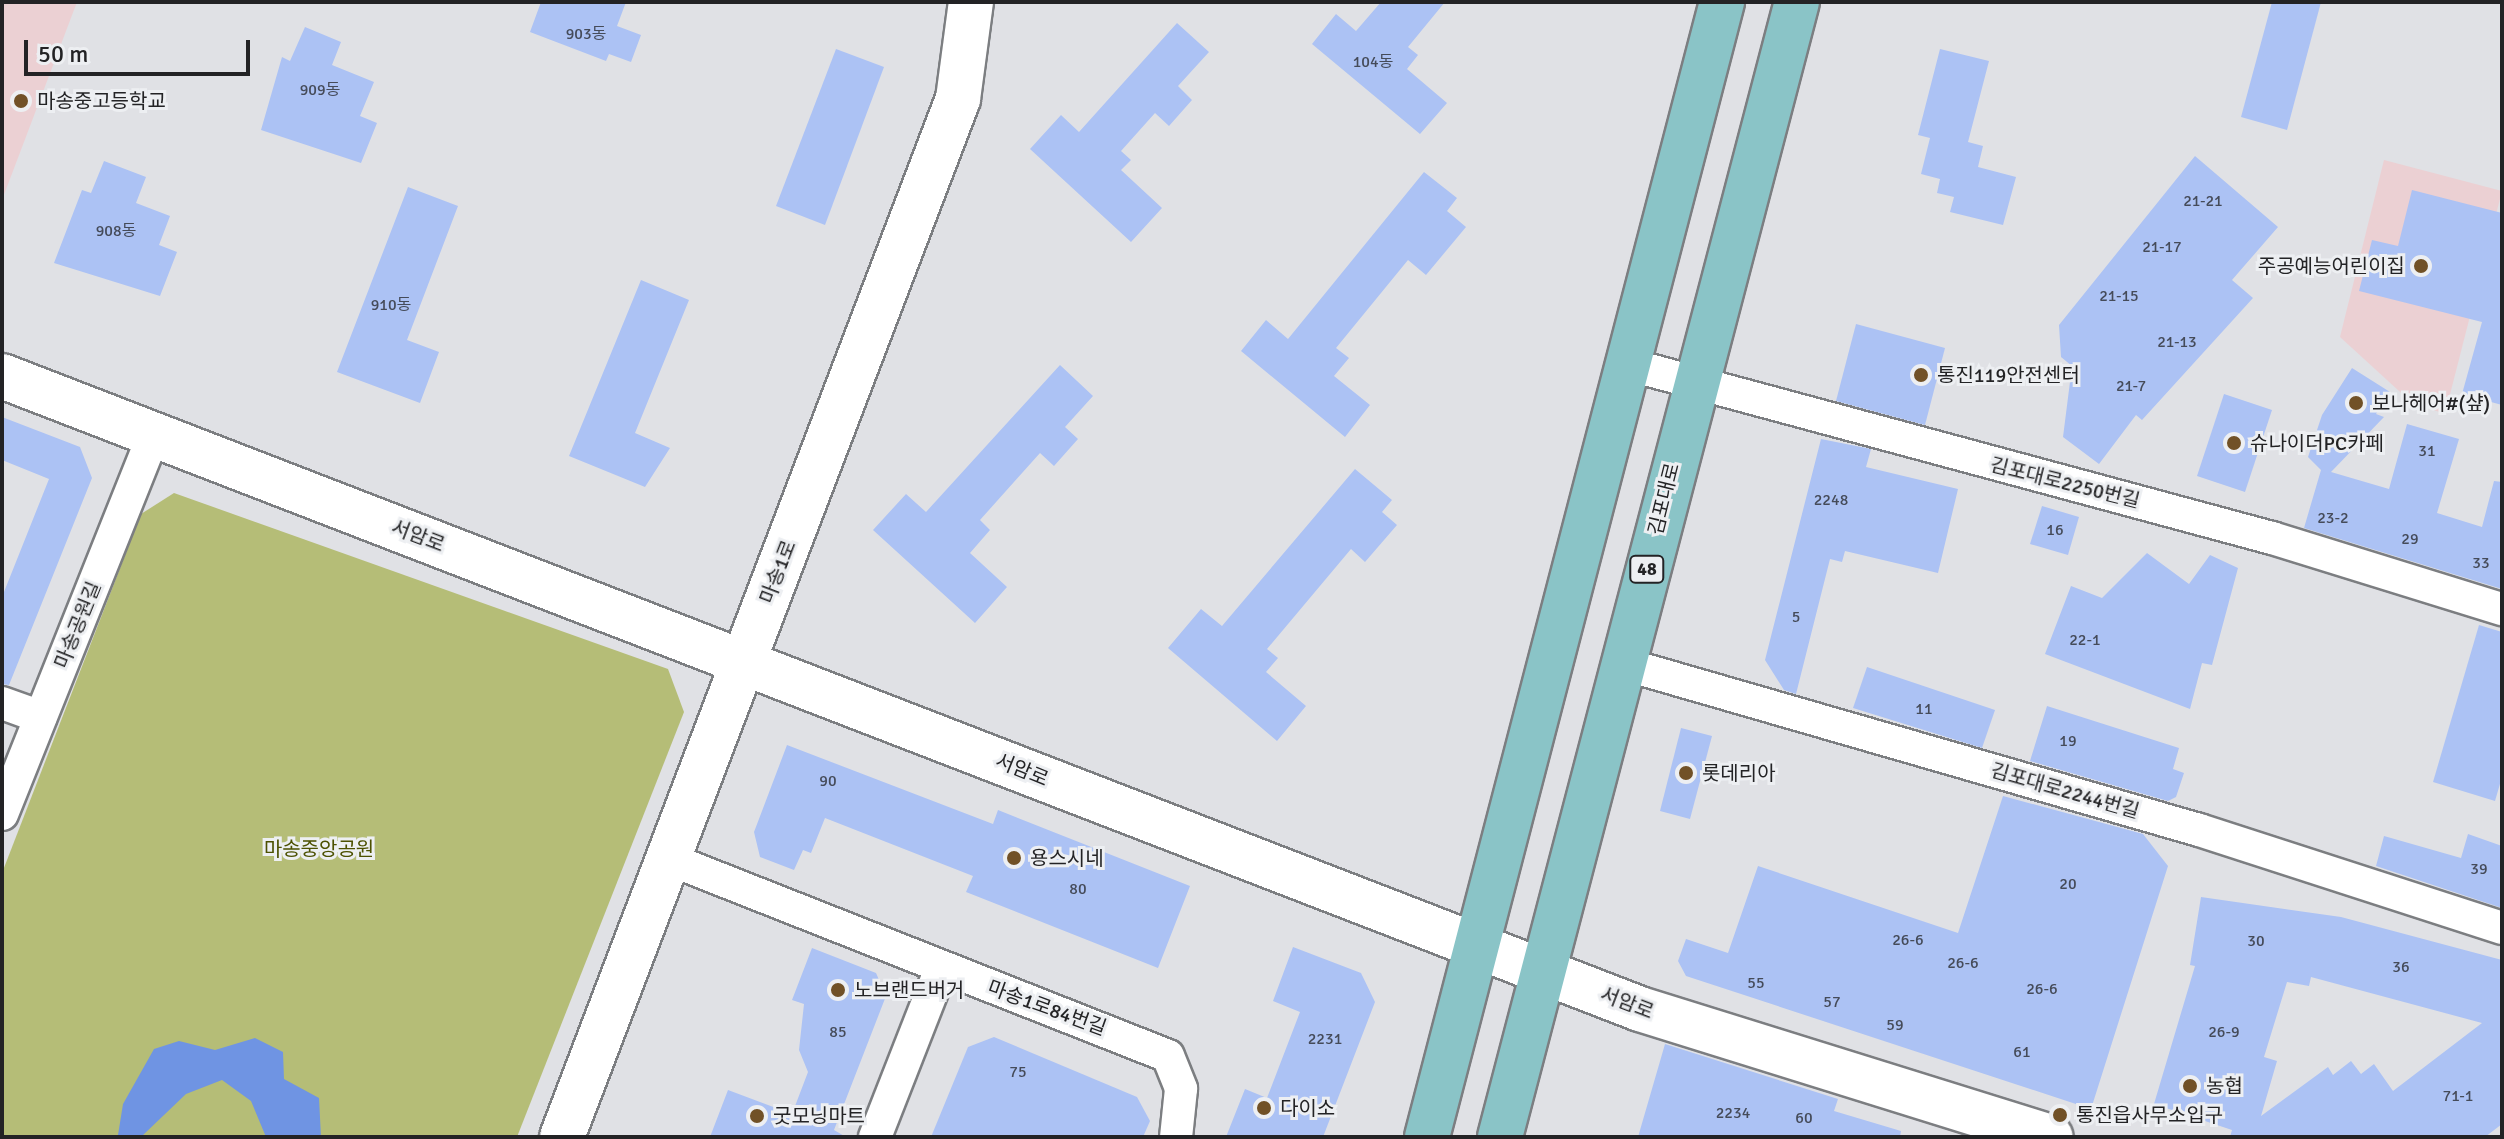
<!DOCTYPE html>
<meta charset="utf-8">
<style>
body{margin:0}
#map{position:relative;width:2504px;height:1139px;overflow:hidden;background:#e0e1e5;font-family:Signika,"Noto Sans KR",sans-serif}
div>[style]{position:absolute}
.education>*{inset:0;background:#ebd0d3}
.green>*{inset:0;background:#b5bd77}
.water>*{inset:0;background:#6f94e3}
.building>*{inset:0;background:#acc2f4}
.roads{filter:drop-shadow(2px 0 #7c7e81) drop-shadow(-2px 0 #7c7e81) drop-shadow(0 2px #7c7e81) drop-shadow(0 -2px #7c7e81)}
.street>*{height:32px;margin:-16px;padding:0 16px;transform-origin:16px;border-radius:16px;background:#fff}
.secondary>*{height:44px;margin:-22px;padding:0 22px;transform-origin:22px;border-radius:22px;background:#fff}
.primary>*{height:44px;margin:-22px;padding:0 22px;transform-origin:22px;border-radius:22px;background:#8ac4c7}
.dots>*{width:22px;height:22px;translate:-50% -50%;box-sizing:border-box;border:4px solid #edeff2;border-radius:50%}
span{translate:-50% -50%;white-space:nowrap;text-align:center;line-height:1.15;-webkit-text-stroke:6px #edeff2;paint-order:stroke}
.number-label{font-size:16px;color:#454b59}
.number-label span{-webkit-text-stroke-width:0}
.shield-label span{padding:2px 6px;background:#edeff2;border:2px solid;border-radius:6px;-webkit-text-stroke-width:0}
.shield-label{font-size:18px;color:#232325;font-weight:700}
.poi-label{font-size:20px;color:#232325}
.left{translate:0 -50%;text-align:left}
.right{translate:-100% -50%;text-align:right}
.street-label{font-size:20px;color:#232325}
.park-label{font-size:20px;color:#4c5101}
.frame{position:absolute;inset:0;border:4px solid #232325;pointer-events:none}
.scale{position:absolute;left:24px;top:40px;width:226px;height:36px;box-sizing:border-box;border:4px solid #232325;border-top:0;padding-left:10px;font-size:24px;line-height:28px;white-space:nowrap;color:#232325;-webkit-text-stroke:6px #edeff2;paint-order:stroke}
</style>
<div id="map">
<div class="education">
<div style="clip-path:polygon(2px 2px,77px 2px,2px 200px)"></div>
<div style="clip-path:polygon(2384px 160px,2502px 191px,2445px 414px,2411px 402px,2340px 337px)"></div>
</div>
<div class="green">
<div style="clip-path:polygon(174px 493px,668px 669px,684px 712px,517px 1137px,2px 1137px,2px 873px,141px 514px)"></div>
</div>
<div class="water">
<div style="clip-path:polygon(255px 1038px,283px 1052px,284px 1079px,319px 1098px,321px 1137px,266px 1137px,251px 1101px,222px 1080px,186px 1094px,142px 1136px,118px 1135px,123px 1104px,154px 1049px,179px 1041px,215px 1050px)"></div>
</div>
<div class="building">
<div style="clip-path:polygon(541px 2px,626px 2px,617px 26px,641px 35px,631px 62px,609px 54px,606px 61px,530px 32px)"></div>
<div style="clip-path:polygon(1381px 2px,1445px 2px,1408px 47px,1418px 55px,1407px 69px,1447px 103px,1420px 134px,1312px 44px,1336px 14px,1356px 31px)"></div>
<div style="clip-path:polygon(2272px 2px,2321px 2px,2287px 130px,2241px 117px)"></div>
<div style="clip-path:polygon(1177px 23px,1209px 52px,1178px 86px,1192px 100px,1169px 126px,1155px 113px,1121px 151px,1131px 160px,1121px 170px,1162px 208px,1131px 242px,1030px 149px,1061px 115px,1079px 132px)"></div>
<div style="clip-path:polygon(305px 27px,341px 42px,332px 65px,374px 82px,360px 116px,377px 123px,361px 163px,261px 130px,282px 57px,290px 61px)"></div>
<div style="clip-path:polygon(836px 49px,884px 67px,825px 225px,776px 206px)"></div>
<div style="clip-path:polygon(1940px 49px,1989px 61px,1968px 142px,1983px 146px,1978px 167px,2016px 177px,2003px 225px,1950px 212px,1954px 197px,1937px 193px,1940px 179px,1921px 174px,1930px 138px,1918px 135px)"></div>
<div style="clip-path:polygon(2195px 156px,2278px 227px,2232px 280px,2253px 298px,2142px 420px,2136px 415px,2099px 464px,2063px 437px,2072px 366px,2061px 357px,2059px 325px)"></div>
<div style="clip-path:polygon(104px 161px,146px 177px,136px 203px,170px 216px,159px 245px,177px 252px,160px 296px,54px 263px,82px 190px,91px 193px)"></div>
<div style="clip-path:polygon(1424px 172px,1457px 198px,1447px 211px,1466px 227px,1426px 275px,1408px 260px,1336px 348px,1349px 358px,1334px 376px,1370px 405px,1345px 437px,1241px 351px,1266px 320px,1288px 339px)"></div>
<div style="clip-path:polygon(408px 187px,458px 206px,407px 340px,439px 352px,420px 403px,337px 372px)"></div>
<div style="clip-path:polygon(2412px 190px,2502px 213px,2502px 405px,2462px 394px,2482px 322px,2359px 291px,2372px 240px,2398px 246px)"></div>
<div style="clip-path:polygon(641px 280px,689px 300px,635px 433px,670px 448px,645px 487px,569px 456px)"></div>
<div style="clip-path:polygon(1856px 324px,1945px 348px,1925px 425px,1836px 401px)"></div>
<div style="clip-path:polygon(1060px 365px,1093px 396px,1065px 427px,1078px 439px,1054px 466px,1040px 453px,980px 520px,990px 530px,970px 553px,1007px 587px,975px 623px,873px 530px,906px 494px,926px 512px)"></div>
<div style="clip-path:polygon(2352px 368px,2390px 392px,2376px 414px,2384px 417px,2331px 472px,2389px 489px,2407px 424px,2459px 439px,2437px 513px,2482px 527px,2494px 481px,2502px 482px,2502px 589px,2304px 528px,2321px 470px,2308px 457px,2322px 415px)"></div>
<div style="clip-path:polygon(2224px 394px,2272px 410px,2245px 492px,2197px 476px)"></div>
<div style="clip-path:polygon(2px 417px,80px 447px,92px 478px,9px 685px,2px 684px,2px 597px,49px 479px,2px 460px)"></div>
<div style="clip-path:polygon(1821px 439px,1871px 449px,1866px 467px,1958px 489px,1938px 573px,1845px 551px,1842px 562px,1830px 559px,1796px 694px,1784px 690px,1765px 660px)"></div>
<div style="clip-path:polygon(1355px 469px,1392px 500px,1382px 512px,1397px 525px,1365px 562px,1351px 549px,1267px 649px,1278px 658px,1266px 672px,1306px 706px,1277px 741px,1168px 648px,1201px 609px,1222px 626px)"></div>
<div style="clip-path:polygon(2042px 506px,2079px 517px,2068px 555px,2030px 544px)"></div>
<div style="clip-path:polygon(2147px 553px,2189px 584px,2210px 555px,2238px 568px,2212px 665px,2202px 663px,2190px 709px,2045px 654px,2071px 586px,2102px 598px)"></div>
<div style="clip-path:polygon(2479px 625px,2502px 632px,2502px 777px,2495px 801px,2433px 782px)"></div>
<div style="clip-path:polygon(1867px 667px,1995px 710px,1982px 748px,1853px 708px)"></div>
<div style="clip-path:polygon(2047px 706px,2179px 748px,2173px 769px,2184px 773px,2176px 797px,2168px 801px,2030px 761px)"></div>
<div style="clip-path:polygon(1681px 728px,1712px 736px,1690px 819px,1660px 811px)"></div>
<div style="clip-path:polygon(787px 745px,993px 824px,998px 810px,1190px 886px,1158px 968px,966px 892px,973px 876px,825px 818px,811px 853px,803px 850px,794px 870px,760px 857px,754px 832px)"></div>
<div style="clip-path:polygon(2003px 796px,2143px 834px,2168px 866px,2091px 1109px,1686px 976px,1678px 961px,1686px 939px,1728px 953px,1758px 866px,1958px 933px)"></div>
<div style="clip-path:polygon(2468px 834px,2502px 846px,2502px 908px,2376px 866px,2384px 836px,2461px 858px)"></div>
<div style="clip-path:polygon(evenodd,2201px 897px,2341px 917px,2502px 960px,2502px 1124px,2485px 1137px,2230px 1137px,2232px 1130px,2154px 1104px,2195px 966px,2190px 965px,2201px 897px,2311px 977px,2482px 1023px,2393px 1091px,2374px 1064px,2361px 1074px,2351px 1061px,2333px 1075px,2328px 1067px,2261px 1116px,2277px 1061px,2264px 1057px,2287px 982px,2309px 986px,2311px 977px)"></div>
<div style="clip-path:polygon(1293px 947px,1361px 973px,1375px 1002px,1323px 1137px,1226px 1137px,1245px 1089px,1267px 1098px,1300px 1012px,1273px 1001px)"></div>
<div style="clip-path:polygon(812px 948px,876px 973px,886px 996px,834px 1130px,846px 1137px,710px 1137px,728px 1090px,792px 1114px,808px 1072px,799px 1050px,804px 1004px,792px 1000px)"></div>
<div style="clip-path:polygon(994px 1037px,1137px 1097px,1150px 1121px,1143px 1137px,931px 1137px,968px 1047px)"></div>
<div style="clip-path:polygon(1665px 1044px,1838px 1099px,1834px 1111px,1901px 1131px,1900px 1137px,1638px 1137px)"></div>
</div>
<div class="roads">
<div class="street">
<div style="left:1627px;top:364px;width:668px;rotate:15.1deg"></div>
<div style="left:2272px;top:538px;width:241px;rotate:17.2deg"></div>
<div style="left:1624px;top:664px;width:598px;rotate:16.1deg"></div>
<div style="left:2199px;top:830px;width:318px;rotate:17.9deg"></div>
<div style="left:2px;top:703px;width:41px;rotate:19.7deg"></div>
<div style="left:2px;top:814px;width:406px;rotate:-68.2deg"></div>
<div style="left:669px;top:859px;width:536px;rotate:21.54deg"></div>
<div style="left:1168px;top:1056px;width:35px;rotate:68deg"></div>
<div style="left:1181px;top:1089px;width:48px;rotate:95.9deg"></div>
<div style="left:875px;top:1137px;width:180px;rotate:-68.6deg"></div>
</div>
<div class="secondary">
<div style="left:2px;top:376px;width:1756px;rotate:21.13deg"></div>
<div style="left:1640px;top:1009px;width:430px;rotate:17.3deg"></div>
<div style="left:562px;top:1137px;width:1111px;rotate:-69.12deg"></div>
<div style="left:958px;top:99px;width:98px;rotate:-82.4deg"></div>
</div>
<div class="primary">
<div style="left:1427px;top:1137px;width:1173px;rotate:-75.43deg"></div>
<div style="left:1500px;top:1137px;width:1173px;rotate:-75.34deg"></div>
</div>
</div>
<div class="dots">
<div style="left:21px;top:101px;background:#715127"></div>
<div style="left:2421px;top:266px;background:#715127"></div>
<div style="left:1921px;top:375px;background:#715127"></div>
<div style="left:2356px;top:403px;background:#715127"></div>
<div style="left:2234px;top:443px;background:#715127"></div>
<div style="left:1686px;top:773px;background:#715127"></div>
<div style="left:1014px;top:858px;background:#715127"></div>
<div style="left:838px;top:990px;background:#715127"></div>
<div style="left:2190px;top:1086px;background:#715127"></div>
<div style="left:1264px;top:1108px;background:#715127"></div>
<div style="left:2060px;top:1115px;background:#715127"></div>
<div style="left:757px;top:1116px;background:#715127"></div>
</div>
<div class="number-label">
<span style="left:586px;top:34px">903동</span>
<span style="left:1373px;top:62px">104동</span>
<span style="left:320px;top:90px">909동</span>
<span style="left:2203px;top:201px">21-21</span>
<span style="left:116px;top:231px">908동</span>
<span style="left:2162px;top:247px">21-17</span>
<span style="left:2119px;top:296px">21-15</span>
<span style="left:391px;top:305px">910동</span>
<span style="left:2177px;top:342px">21-13</span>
<span style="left:2131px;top:386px">21-7</span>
<span style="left:2427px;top:451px">31</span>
<span style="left:1831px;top:500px">2248</span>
<span style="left:2333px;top:518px">23-2</span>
<span style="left:2055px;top:530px">16</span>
<span style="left:2410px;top:539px">29</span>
<span style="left:2481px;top:563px">33</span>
<span style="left:1796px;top:617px">5</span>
<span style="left:2085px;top:640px">22-1</span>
<span style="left:1924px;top:709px">11</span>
<span style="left:2068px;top:741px">19</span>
<span style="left:828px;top:781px">90</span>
<span style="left:2479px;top:869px">39</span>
<span style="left:2068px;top:884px">20</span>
<span style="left:1078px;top:889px">80</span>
<span style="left:1908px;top:940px">26-6</span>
<span style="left:2256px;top:941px">30</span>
<span style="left:1963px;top:963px">26-6</span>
<span style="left:2401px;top:967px">36</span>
<span style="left:1756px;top:983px">55</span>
<span style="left:2042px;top:989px">26-6</span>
<span style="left:1832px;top:1002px">57</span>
<span style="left:1895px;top:1025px">59</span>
<span style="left:838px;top:1032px">85</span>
<span style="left:2224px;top:1032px">26-9</span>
<span style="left:1325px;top:1039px">2231</span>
<span style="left:2022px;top:1052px">61</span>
<span style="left:1018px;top:1072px">75</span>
<span style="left:2458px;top:1096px">71-1</span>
<span style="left:1733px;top:1113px">2234</span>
<span style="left:1804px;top:1118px">60</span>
</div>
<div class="shield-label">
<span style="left:1647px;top:569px">48</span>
</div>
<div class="poi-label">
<span class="left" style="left:37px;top:101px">마송중고등학교</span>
<span class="right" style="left:2405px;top:266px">주공예능어린이집</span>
<span class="left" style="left:1937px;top:375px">통진119안전센터</span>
<span class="left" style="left:2372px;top:403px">보나헤어#(샾)</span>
<span class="left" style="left:2250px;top:443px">슈나이더PC카페</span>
<span class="left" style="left:1702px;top:773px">롯데리아</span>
<span class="left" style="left:1030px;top:858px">용스시네</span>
<span class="left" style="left:854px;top:990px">노브랜드버거</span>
<span class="left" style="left:2206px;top:1086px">농협</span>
<span class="left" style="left:1280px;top:1108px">다이소</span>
<span class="left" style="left:2076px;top:1115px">통진읍사무소입구</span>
<span class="left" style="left:773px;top:1116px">굿모닝마트</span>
</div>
<div class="street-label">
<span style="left:2065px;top:483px;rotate:14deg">김포대로2250번길</span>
<span style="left:1664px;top:499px;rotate:-76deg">김포대로</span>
<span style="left:418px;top:536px;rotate:21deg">서암로</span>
<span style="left:778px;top:572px;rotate:-69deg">마송1로</span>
<span style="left:78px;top:625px;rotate:-68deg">마송공원길</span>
<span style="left:1022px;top:770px;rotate:22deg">서암로</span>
<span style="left:2065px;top:791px;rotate:16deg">김포대로2244번길</span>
<span style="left:1627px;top:1003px;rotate:21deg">서암로</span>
<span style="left:1047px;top:1008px;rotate:20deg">마송1로84번길</span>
</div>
<div class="park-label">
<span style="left:319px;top:849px">마송중앙공원</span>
</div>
<div class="frame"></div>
<div class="scale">50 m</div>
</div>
